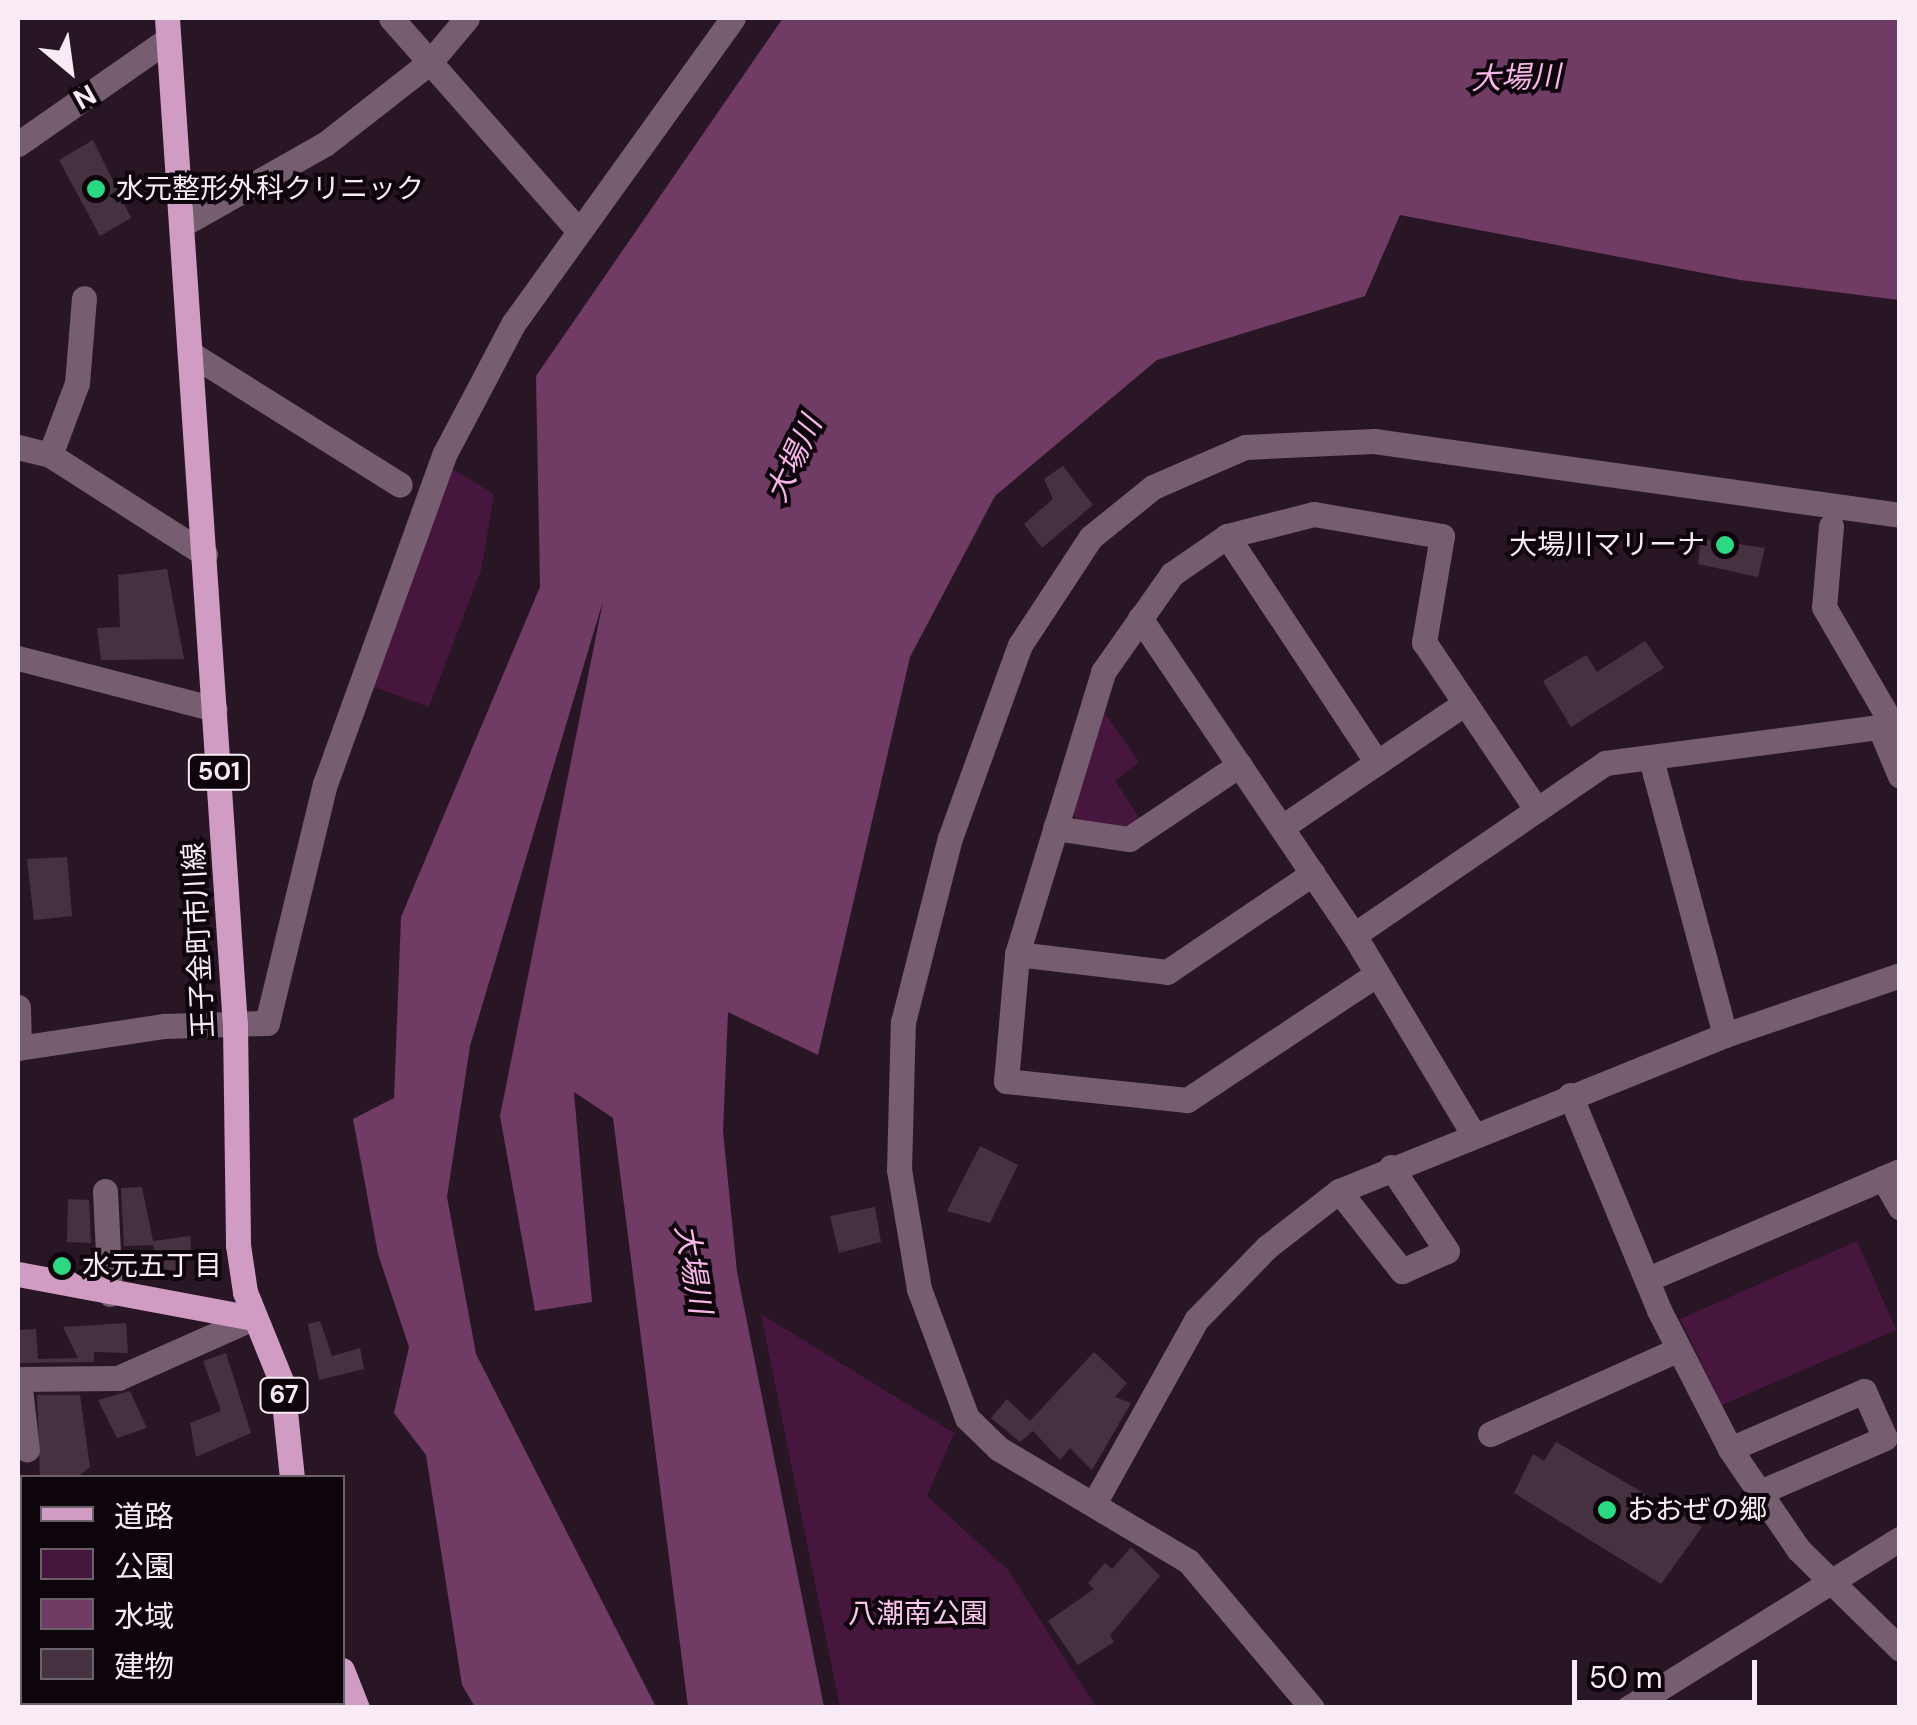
<!DOCTYPE html>
<meta charset="utf-8">
<style>
body{margin:0}
#map{position:relative;width:1917px;height:1725px;overflow:hidden;background:#291625;font-family:"DM Sans","Noto Sans JP",sans-serif}
div>[style]{position:absolute}
.green>*{inset:0;background:#46163e}
.water>*{inset:0;background:#703b65}
.building>*{inset:0;background:#463141}
.minor>*{height:25px;margin:-12.5px;padding:0 12.5px;transform-origin:12.5px;border-radius:12.5px;background:#765d6f}
.major>*{height:25px;margin:-12.5px;padding:0 12.5px;transform-origin:12.5px;border-radius:12.5px;background:#d09cc3}
.dots>*{width:28px;height:28px;translate:-50% -50%;box-sizing:border-box;border:5px solid #0d050b;border-radius:50%}
span{translate:-50% -50%;white-space:nowrap;text-align:center;line-height:1.15;-webkit-text-stroke:8px #0d050b;paint-order:stroke}
.shield-label span{padding:2px 8px;background:#0d050b;border:2px solid;border-radius:8px;-webkit-text-stroke-width:0}
.shield-label{font-size:25px;color:#f9ebf5;font-weight:700}
.poi-label{font-size:28px;color:#f9ebf5}
.left{translate:0 -50%;text-align:left}
.right{translate:-100% -50%;text-align:right}
.street-label{font-size:28px;color:#f9ebf5}
.park-label{font-size:28px;color:#f9c7ec}
.water-label{font-size:30px;color:#f8b6e8;font-style:italic}
.frame{position:absolute;inset:0;border:20px solid #f9ebf5;pointer-events:none}
.legend{position:absolute;left:20px;top:1475px;width:325px;height:230px;box-sizing:border-box;background:#0d050b;border:2px solid #6b6169;margin:0;padding:12px 18px;list-style:none;font-size:30px;color:#f9ebf5}
.legend li{display:flex;align-items:center;gap:20px;height:50px}
.legend b{width:50px;border:2px solid #6b6169}
.north{position:absolute;left:20px;top:20px;width:100px;height:100px;-webkit-text-stroke:8px #0d050b;paint-order:stroke;rotate:151deg;font-size:28px;font-weight:700;line-height:40px;text-align:center;color:#f9ebf5}
.north::after{content:'';display:block;margin:auto;width:35px;height:45px;background:#f9ebf5;clip-path:polygon(50% 0,100% 100%,50% 72%,0 100%)}
.scale{position:absolute;left:1572px;top:1660px;width:185px;height:45px;box-sizing:border-box;border:5px solid #f9ebf5;border-top:0;padding-left:12px;font-size:30px;line-height:35px;white-space:nowrap;color:#f9ebf5;-webkit-text-stroke:8px #0d050b;paint-order:stroke}
</style>
<div id="map">
<div class="green">
<div style="clip-path:polygon(448px 466px,494px 494px,481px 570px,429px 707px,368px 685px)"></div>
<div style="clip-path:polygon(1101px 708px,1139px 762px,1115px 781px,1142px 822px,1131px 830px,1077px 821px,1071px 809px)"></div>
<div style="clip-path:polygon(1857px 1241px,1896px 1330px,1722px 1405px,1680px 1319px)"></div>
<div style="clip-path:polygon(761px 1314px,954px 1433px,927px 1496px,1008px 1570px,1096px 1707px,840px 1707px)"></div>
</div>
<div class="water">
<div style="clip-path:polygon(783px 18px,1899px 18px,1899px 300px,1740px 280px,1400px 215px,1365px 296px,1157px 360px,995px 496px,910px 657px,818px 1055px,728px 1012px,723px 1131px,737px 1272px,824px 1707px,688px 1707px,613px 1118px,574px 1092px,592px 1302px,535px 1311px,500px 1116px,603px 601px,470px 1046px,447px 1197px,476px 1354px,656px 1707px,475px 1707px,462px 1685px,426px 1455px,394px 1413px,409px 1347px,378px 1254px,353px 1119px,394px 1098px,401px 917px,540px 587px,536px 376px)"></div>
</div>
<div class="building">
<div style="clip-path:polygon(93px 140px,131px 218px,100px 236px,59px 160px)"></div>
<div style="clip-path:polygon(1063px 466px,1093px 505px,1042px 548px,1024px 524px,1053px 499px,1044px 479px)"></div>
<div style="clip-path:polygon(1701px 539px,1765px 548px,1758px 577px,1698px 564px)"></div>
<div style="clip-path:polygon(167px 569px,184px 659px,101px 660px,97px 628px,120px 627px,118px 575px)"></div>
<div style="clip-path:polygon(1645px 641px,1664px 668px,1571px 727px,1543px 681px,1586px 655px,1597px 672px)"></div>
<div style="clip-path:polygon(67px 857px,72px 916px,34px 920px,27px 859px)"></div>
<div style="clip-path:polygon(980px 1146px,1018px 1165px,990px 1223px,947px 1211px)"></div>
<div style="clip-path:polygon(142px 1187px,153px 1241px,190px 1236px,192px 1260px,184px 1259px,182px 1277px,160px 1276px,153px 1245px,124px 1246px,121px 1188px)"></div>
<div style="clip-path:polygon(68px 1199px,89px 1200px,91px 1243px,67px 1242px)"></div>
<div style="clip-path:polygon(875px 1207px,881px 1242px,839px 1253px,830px 1216px)"></div>
<div style="clip-path:polygon(320px 1321px,332px 1356px,360px 1348px,364px 1369px,319px 1380px,308px 1324px)"></div>
<div style="clip-path:polygon(126px 1323px,128px 1353px,94px 1352px,94px 1362px,19px 1363px,18px 1330px,36px 1329px,38px 1359px,78px 1358px,63px 1327px)"></div>
<div style="clip-path:polygon(1094px 1352px,1127px 1383px,1115px 1397px,1131px 1403px,1092px 1470px,1070px 1448px,1060px 1460px,1033px 1431px,1020px 1442px,991px 1418px,1007px 1399px,1030px 1421px)"></div>
<div style="clip-path:polygon(226px 1353px,251px 1433px,196px 1457px,190px 1423px,221px 1411px,203px 1361px)"></div>
<div style="clip-path:polygon(130px 1391px,147px 1428px,117px 1438px,98px 1400px)"></div>
<div style="clip-path:polygon(37px 1395px,80px 1395px,90px 1467px,76px 1478px,40px 1478px)"></div>
<div style="clip-path:polygon(1556px 1442px,1702px 1527px,1661px 1584px,1514px 1493px,1533px 1454px,1544px 1461px)"></div>
<div style="clip-path:polygon(1131px 1547px,1160px 1576px,1110px 1635px,1114px 1642px,1078px 1665px,1048px 1621px,1094px 1589px,1088px 1583px,1105px 1563px,1112px 1569px)"></div>
</div>
<div class="minor">
<div style="left:391px;top:18px;width:283px;rotate:48.6deg"></div>
<div style="left:18px;top:144px;width:182px;rotate:-34.9deg"></div>
<div style="left:183px;top:224px;width:163px;rotate:-29.4deg"></div>
<div style="left:325px;top:144px;width:133px;rotate:-38deg"></div>
<div style="left:430px;top:62px;width:57px;rotate:-49.9deg"></div>
<div style="left:193px;top:355px;width:244px;rotate:32.1deg"></div>
<div style="left:18px;top:447px;width:33px;rotate:14deg"></div>
<div style="left:50px;top:455px;width:184px;rotate:32.6deg"></div>
<div style="left:50px;top:455px;width:77px;rotate:-69.4deg"></div>
<div style="left:77px;top:383px;width:85px;rotate:-85.3deg"></div>
<div style="left:1831px;top:526px;width:81px;rotate:94.9deg"></div>
<div style="left:1824px;top:607px;width:135px;rotate:59.8deg"></div>
<div style="left:1227px;top:536px;width:272px;rotate:56.5deg"></div>
<div style="left:1140px;top:618px;width:382px;rotate:56deg"></div>
<div style="left:1354px;top:935px;width:232px;rotate:59.1deg"></div>
<div style="left:18px;top:658px;width:203px;rotate:14.5deg"></div>
<div style="left:1879px;top:726px;width:54px;rotate:67.2deg"></div>
<div style="left:1651px;top:759px;width:286px;rotate:75deg"></div>
<div style="left:1282px;top:827px;width:221px;rotate:-34.1deg"></div>
<div style="left:1055px;top:828px;width:75px;rotate:8.5deg"></div>
<div style="left:1129px;top:839px;width:133px;rotate:-33.9deg"></div>
<div style="left:1354px;top:935px;width:304px;rotate:-34.4deg"></div>
<div style="left:1605px;top:763px;width:298px;rotate:-7.5deg"></div>
<div style="left:1017px;top:954px;width:151px;rotate:6.8deg"></div>
<div style="left:1167px;top:972px;width:176px;rotate:-34.1deg"></div>
<div style="left:1377px;top:974px;width:228px;rotate:146.4deg"></div>
<div style="left:1187px;top:1100px;width:182px;rotate:-174deg"></div>
<div style="left:1006px;top:1081px;width:127px;rotate:-85deg"></div>
<div style="left:1017px;top:954px;width:295px;rotate:-73deg"></div>
<div style="left:1103px;top:672px;width:120px;rotate:-54.9deg"></div>
<div style="left:1172px;top:574px;width:67px;rotate:-34.6deg"></div>
<div style="left:1227px;top:536px;width:90px;rotate:-14.2deg"></div>
<div style="left:1314px;top:514px;width:130px;rotate:9.8deg"></div>
<div style="left:1442px;top:536px;width:108px;rotate:99.6deg"></div>
<div style="left:1424px;top:642px;width:202px;rotate:56.1deg"></div>
<div style="left:18px;top:1007px;width:41px;rotate:88.6deg"></div>
<div style="left:18px;top:1048px;width:148px;rotate:-8.6deg"></div>
<div style="left:164px;top:1026px;width:103px;rotate:-1.7deg"></div>
<div style="left:267px;top:1023px;width:246px;rotate:-76.4deg"></div>
<div style="left:325px;top:784px;width:352px;rotate:-70.1deg"></div>
<div style="left:445px;top:453px;width:146px;rotate:-62.2deg"></div>
<div style="left:513px;top:324px;width:377px;rotate:-54.3deg"></div>
<div style="left:1570px;top:1095px;width:233px;rotate:67.5deg"></div>
<div style="left:1659px;top:1310px;width:156px;rotate:62.9deg"></div>
<div style="left:1730px;top:1449px;width:122px;rotate:55.7deg"></div>
<div style="left:1799px;top:1550px;width:141px;rotate:44.4deg"></div>
<div style="left:1883px;top:1178px;width:34px;rotate:60deg"></div>
<div style="left:105px;top:1191px;width:103px;rotate:87.2deg"></div>
<div style="left:1339px;top:1191px;width:102px;rotate:51.8deg"></div>
<div style="left:1402px;top:1271px;width:49px;rotate:-24deg"></div>
<div style="left:1447px;top:1251px;width:101px;rotate:-123.7deg"></div>
<div style="left:1648px;top:1279px;width:274px;rotate:-23.2deg"></div>
<div style="left:18px;top:1379px;width:100px;rotate:-0.6deg"></div>
<div style="left:118px;top:1378px;width:148px;rotate:-24deg"></div>
<div style="left:19px;top:1379px;width:71px;rotate:83.6deg"></div>
<div style="left:1490px;top:1434px;width:207px;rotate:-24.2deg"></div>
<div style="left:1730px;top:1449px;width:146px;rotate:-23.4deg"></div>
<div style="left:1864px;top:1391px;width:51px;rotate:65.9deg"></div>
<div style="left:1885px;top:1438px;width:138px;rotate:156.6deg"></div>
<div style="left:1096px;top:1500px;width:206px;rotate:-60.9deg"></div>
<div style="left:1196px;top:1320px;width:102px;rotate:-45.8deg"></div>
<div style="left:1267px;top:1247px;width:91px;rotate:-37.9deg"></div>
<div style="left:1339px;top:1191px;width:416px;rotate:-22deg"></div>
<div style="left:1725px;top:1035px;width:185px;rotate:-18.9deg"></div>
<div style="left:254px;top:1708px;width:6px;rotate:-90deg"></div>
<div style="left:1312px;top:1708px;width:192px;rotate:-130.1deg"></div>
<div style="left:1188px;top:1561px;width:221px;rotate:-149.3deg"></div>
<div style="left:998px;top:1448px;width:43px;rotate:-135.9deg"></div>
<div style="left:967px;top:1418px;width:138px;rotate:-110.4deg"></div>
<div style="left:919px;top:1289px;width:121px;rotate:-99.5deg"></div>
<div style="left:899px;top:1170px;width:148px;rotate:-88.5deg"></div>
<div style="left:903px;top:1022px;width:190px;rotate:-75.7deg"></div>
<div style="left:950px;top:838px;width:205px;rotate:-70.1deg"></div>
<div style="left:1020px;top:645px;width:129px;rotate:-56.7deg"></div>
<div style="left:1091px;top:537px;width:80px;rotate:-38.9deg"></div>
<div style="left:1153px;top:487px;width:100px;rotate:-23.5deg"></div>
<div style="left:1245px;top:447px;width:129px;rotate:-2.7deg"></div>
<div style="left:1374px;top:441px;width:531px;rotate:8.01deg"></div>
<div style="left:1628px;top:1708px;width:320px;rotate:-31.9deg"></div>
</div>
<div class="major">
<div style="left:167px;top:18px;width:1009px;rotate:86.14deg"></div>
<div style="left:235px;top:1025px;width:220px;rotate:89.2deg"></div>
<div style="left:238px;top:1245px;width:48px;rotate:81.5deg"></div>
<div style="left:245px;top:1292px;width:98px;rotate:67.9deg"></div>
<div style="left:282px;top:1383px;width:96px;rotate:84deg"></div>
<div style="left:18px;top:1274px;width:239px;rotate:10.6deg"></div>
<div style="left:342px;top:1670px;width:41px;rotate:68.5deg"></div>
</div>
<div class="dots">
<div style="left:96px;top:189px;background:#2dd883"></div>
<div style="left:1725px;top:545px;background:#2dd883"></div>
<div style="left:62px;top:1266px;background:#2dd883"></div>
<div style="left:1607px;top:1510px;background:#2dd883"></div>
</div>
<div class="shield-label">
<span style="left:219px;top:772px">501</span>
<span style="left:284px;top:1395px">67</span>
</div>
<div class="poi-label">
<span class="left" style="left:116px;top:189px">水元整形外科クリニック</span>
<span class="right" style="left:1705px;top:545px">大場川マリーナ</span>
<span class="left" style="left:82px;top:1266px">水元五丁目</span>
<span class="left" style="left:1627px;top:1510px">おおぜの郷</span>
</div>
<div class="street-label">
<span style="left:199px;top:940px;rotate:-93deg">王子金町市川線</span>
</div>
<div class="park-label">
<span style="left:918px;top:1614px">八潮南公園</span>
</div>
<div class="water-label">
<span style="left:1516px;top:78px;rotate:-2deg">大場川</span>
<span style="left:794px;top:459px;rotate:-65deg">大場川</span>
<span style="left:693px;top:1269px;rotate:80deg">大場川</span>
</div>
<div class="frame"></div>
<ul class="legend">
<li><b style="height:12px;background:#d09cc3"></b>道路</li>
<li><b style="height:28px;background:#46163e"></b>公園</li>
<li><b style="height:28px;background:#703b65"></b>水域</li>
<li><b style="height:28px;background:#463141"></b>建物</li>
</ul>
<div class="north">N</div>
<div class="scale">50 m</div>
</div>
